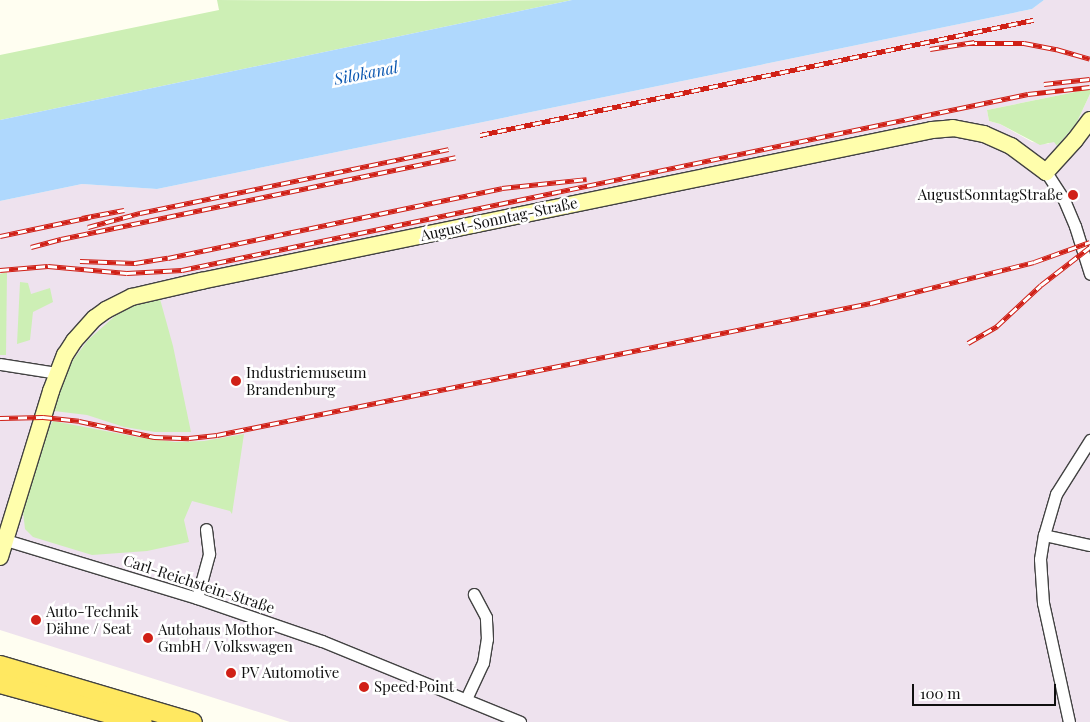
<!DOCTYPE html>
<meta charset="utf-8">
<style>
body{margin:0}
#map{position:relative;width:1090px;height:722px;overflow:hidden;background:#fffef1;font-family:"Playfair Display",serif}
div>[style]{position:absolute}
.industrial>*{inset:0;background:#eee2ee}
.green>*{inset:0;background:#cdefb5}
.water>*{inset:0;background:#afd8fd}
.roads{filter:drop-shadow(1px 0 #424242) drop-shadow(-1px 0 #424242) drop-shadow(0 1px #424242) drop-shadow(0 -1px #424242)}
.street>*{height:11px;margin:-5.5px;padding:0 5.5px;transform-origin:5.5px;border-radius:5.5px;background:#fff}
.secondary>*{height:16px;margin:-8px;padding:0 8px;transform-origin:8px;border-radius:8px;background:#fffeac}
.primary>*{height:19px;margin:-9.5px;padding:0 9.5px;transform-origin:9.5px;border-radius:9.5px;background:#ffe861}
.rail>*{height:5px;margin-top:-2.5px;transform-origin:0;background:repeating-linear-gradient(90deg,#fff 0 9px,#d02016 0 18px);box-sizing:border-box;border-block:1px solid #d02016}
.dots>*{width:14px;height:14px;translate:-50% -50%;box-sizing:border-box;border:2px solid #fff;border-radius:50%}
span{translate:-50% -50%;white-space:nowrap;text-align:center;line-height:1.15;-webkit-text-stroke:5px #fff;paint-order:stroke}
.poi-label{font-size:15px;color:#0f0f0f}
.right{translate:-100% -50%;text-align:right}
.left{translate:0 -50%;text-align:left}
.street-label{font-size:15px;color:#0f0f0f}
.water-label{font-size:16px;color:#0956b0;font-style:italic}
.scale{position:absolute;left:912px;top:684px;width:144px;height:22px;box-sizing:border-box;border:2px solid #0f0f0f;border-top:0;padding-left:6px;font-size:15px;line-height:18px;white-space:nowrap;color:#0f0f0f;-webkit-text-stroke:4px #fff;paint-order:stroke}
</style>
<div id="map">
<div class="industrial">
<div style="clip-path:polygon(1044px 0,1090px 0,1090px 89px,987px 110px,989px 121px,1000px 124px,1032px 142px,1048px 144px,1076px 124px,1090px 94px,1090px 722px,290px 722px,0 630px,0 201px,82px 184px,157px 189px,1032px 9px)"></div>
</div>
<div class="green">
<div style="clip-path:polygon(217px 0,422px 1px,572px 0,0 120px,0 55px,219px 10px)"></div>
<div style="clip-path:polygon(1090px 89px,1090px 94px,1076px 124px,1057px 146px,1054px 142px,1040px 145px,1000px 124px,989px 121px,987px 110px)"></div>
<div style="clip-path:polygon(7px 272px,6px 355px,0 355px,0 274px)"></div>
<div style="clip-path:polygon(20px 282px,28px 283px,31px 294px,50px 288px,53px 302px,33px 312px,30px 340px,17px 344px)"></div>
<div style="clip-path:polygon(160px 299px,173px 346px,191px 432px,155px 432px,124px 427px,87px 415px,54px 411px,61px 385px,73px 360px,88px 340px,115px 316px,132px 306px)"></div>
<div style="clip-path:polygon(53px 421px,137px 437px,175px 442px,204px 441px,244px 434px,232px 514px,230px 511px,192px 501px,184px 520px,189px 542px,147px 551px,92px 555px,33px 537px,25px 529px,23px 511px,48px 430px)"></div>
</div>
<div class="water">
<div style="clip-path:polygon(572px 0,1044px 0,1032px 9px,157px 189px,82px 184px,0 201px,0 120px)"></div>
</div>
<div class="roads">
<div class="street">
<div style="left:1046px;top:172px;width:33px;rotate:57deg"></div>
<div style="left:1064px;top:200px;width:28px;rotate:67deg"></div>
<div style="left:1075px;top:226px;width:50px;rotate:72.6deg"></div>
<div style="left:0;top:364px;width:58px;rotate:9deg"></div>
<div style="left:1044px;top:535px;width:47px;rotate:12.3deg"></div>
<div style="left:6px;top:540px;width:200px;rotate:16.9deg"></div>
<div style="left:197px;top:598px;width:132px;rotate:19deg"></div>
<div style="left:322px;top:641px;width:214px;rotate:22.2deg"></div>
<div style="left:197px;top:598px;width:46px;rotate:-74.7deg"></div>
<div style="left:209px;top:554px;width:25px;rotate:-97deg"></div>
<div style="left:466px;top:699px;width:40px;rotate:-65deg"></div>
<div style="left:483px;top:663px;width:24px;rotate:-81deg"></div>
<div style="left:487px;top:639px;width:22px;rotate:-93deg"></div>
<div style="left:486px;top:617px;width:26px;rotate:-118deg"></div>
<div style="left:1069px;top:722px;width:122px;rotate:-102.3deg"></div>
<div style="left:1043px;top:603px;width:44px;rotate:-93.9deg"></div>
<div style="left:1040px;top:559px;width:24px;rotate:-81deg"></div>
<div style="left:1044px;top:535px;width:43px;rotate:-73.7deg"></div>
<div style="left:1056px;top:494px;width:64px;rotate:-57.8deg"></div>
</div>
<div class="secondary">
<div style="left:0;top:557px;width:174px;rotate:-72.9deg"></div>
<div style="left:51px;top:391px;width:39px;rotate:-69deg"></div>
<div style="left:65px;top:355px;width:17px;rotate:-57deg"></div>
<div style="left:74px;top:341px;width:31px;rotate:-48deg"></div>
<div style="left:95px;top:318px;width:14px;rotate:-36deg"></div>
<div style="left:106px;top:310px;width:29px;rotate:-27deg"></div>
<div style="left:132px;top:297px;width:71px;rotate:-13.1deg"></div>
<div style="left:201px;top:281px;width:746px;rotate:-11.67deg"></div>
<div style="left:932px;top:130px;width:21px;rotate:-5deg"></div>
<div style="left:953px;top:128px;width:32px;rotate:11deg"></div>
<div style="left:984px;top:134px;width:30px;rotate:24deg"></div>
<div style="left:1011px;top:146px;width:44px;rotate:36.6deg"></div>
<div style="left:1046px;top:172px;width:43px;rotate:-47.8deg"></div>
<div style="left:1075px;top:140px;width:25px;rotate:-53deg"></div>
</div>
<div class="primary">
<div style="left:0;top:665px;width:200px;rotate:16.5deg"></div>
<div style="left:0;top:683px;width:147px;rotate:15.4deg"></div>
</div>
</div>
<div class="rail">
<div style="left:968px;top:43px;width:56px"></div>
<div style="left:1024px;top:43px;width:33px;rotate:11deg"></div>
<div style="left:1056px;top:49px;width:35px;rotate:16deg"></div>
<div style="left:930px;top:49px;width:45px;rotate:-9deg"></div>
<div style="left:1044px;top:84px;width:46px;rotate:-6.2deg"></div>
<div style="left:480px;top:135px;width:565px;rotate:-11.75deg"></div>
<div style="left:82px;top:218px;width:43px;rotate:-10.8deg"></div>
<div style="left:88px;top:227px;width:54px;rotate:-15.1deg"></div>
<div style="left:140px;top:213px;width:315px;rotate:-11.7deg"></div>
<div style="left:0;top:236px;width:92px;rotate:-11.9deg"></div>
<div style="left:31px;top:247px;width:31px;rotate:-15deg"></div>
<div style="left:61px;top:239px;width:403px;rotate:-11.7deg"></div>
<div style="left:80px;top:261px;width:55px;rotate:2.1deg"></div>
<div style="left:135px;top:263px;width:33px;rotate:-9deg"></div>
<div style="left:168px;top:258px;width:341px;rotate:-11.8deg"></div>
<div style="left:502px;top:188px;width:85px;rotate:-6deg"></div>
<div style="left:0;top:270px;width:48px;rotate:-4.8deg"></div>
<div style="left:48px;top:266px;width:79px;rotate:5.1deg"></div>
<div style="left:127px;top:273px;width:55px;rotate:-3.1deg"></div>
<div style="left:182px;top:270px;width:864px;rotate:-11.75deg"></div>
<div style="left:1028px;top:94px;width:62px;rotate:-6.4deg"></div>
<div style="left:968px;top:343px;width:34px;rotate:-30deg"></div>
<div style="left:997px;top:326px;width:60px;rotate:-43deg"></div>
<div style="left:1041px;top:285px;width:62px;rotate:-37.8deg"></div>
<div style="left:0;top:418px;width:43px;rotate:-1.3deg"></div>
<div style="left:43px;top:417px;width:36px;rotate:6deg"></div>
<div style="left:79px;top:421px;width:77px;rotate:12deg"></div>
<div style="left:154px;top:437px;width:35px;rotate:2deg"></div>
<div style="left:189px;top:438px;width:28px;rotate:-6deg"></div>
<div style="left:217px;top:435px;width:667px;rotate:-11.41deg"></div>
<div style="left:871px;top:303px;width:168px;rotate:-14.1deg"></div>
<div style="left:1034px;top:262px;width:59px;rotate:-19.7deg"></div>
</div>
<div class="dots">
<div style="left:1073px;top:195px;background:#d02016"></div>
<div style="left:236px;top:381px;background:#d02016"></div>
<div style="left:36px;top:620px;background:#d02016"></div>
<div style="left:148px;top:638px;background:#d02016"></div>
<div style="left:231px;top:673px;background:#d02016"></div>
<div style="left:364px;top:687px;background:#d02016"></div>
</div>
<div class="poi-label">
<span class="right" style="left:1063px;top:195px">AugustSonntagStraße</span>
<span class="left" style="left:246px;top:381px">Industriemuseum<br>Brandenburg</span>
<span class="left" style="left:46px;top:620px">Auto-Technik<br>Dähne / Seat</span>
<span class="left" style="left:158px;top:638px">Autohaus Mothor<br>GmbH / Volkswagen</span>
<span class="left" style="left:241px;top:673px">PV Automotive</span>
<span class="left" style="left:374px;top:687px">Speed Point</span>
</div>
<div class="street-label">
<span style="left:499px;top:219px;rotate:-12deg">August-Sonntag-Straße</span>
<span style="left:199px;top:584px;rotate:18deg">Carl-Reichstein-Straße</span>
</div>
<div class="water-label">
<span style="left:366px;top:73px;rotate:-11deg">Silokanal</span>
</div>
<div class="scale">100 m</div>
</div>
